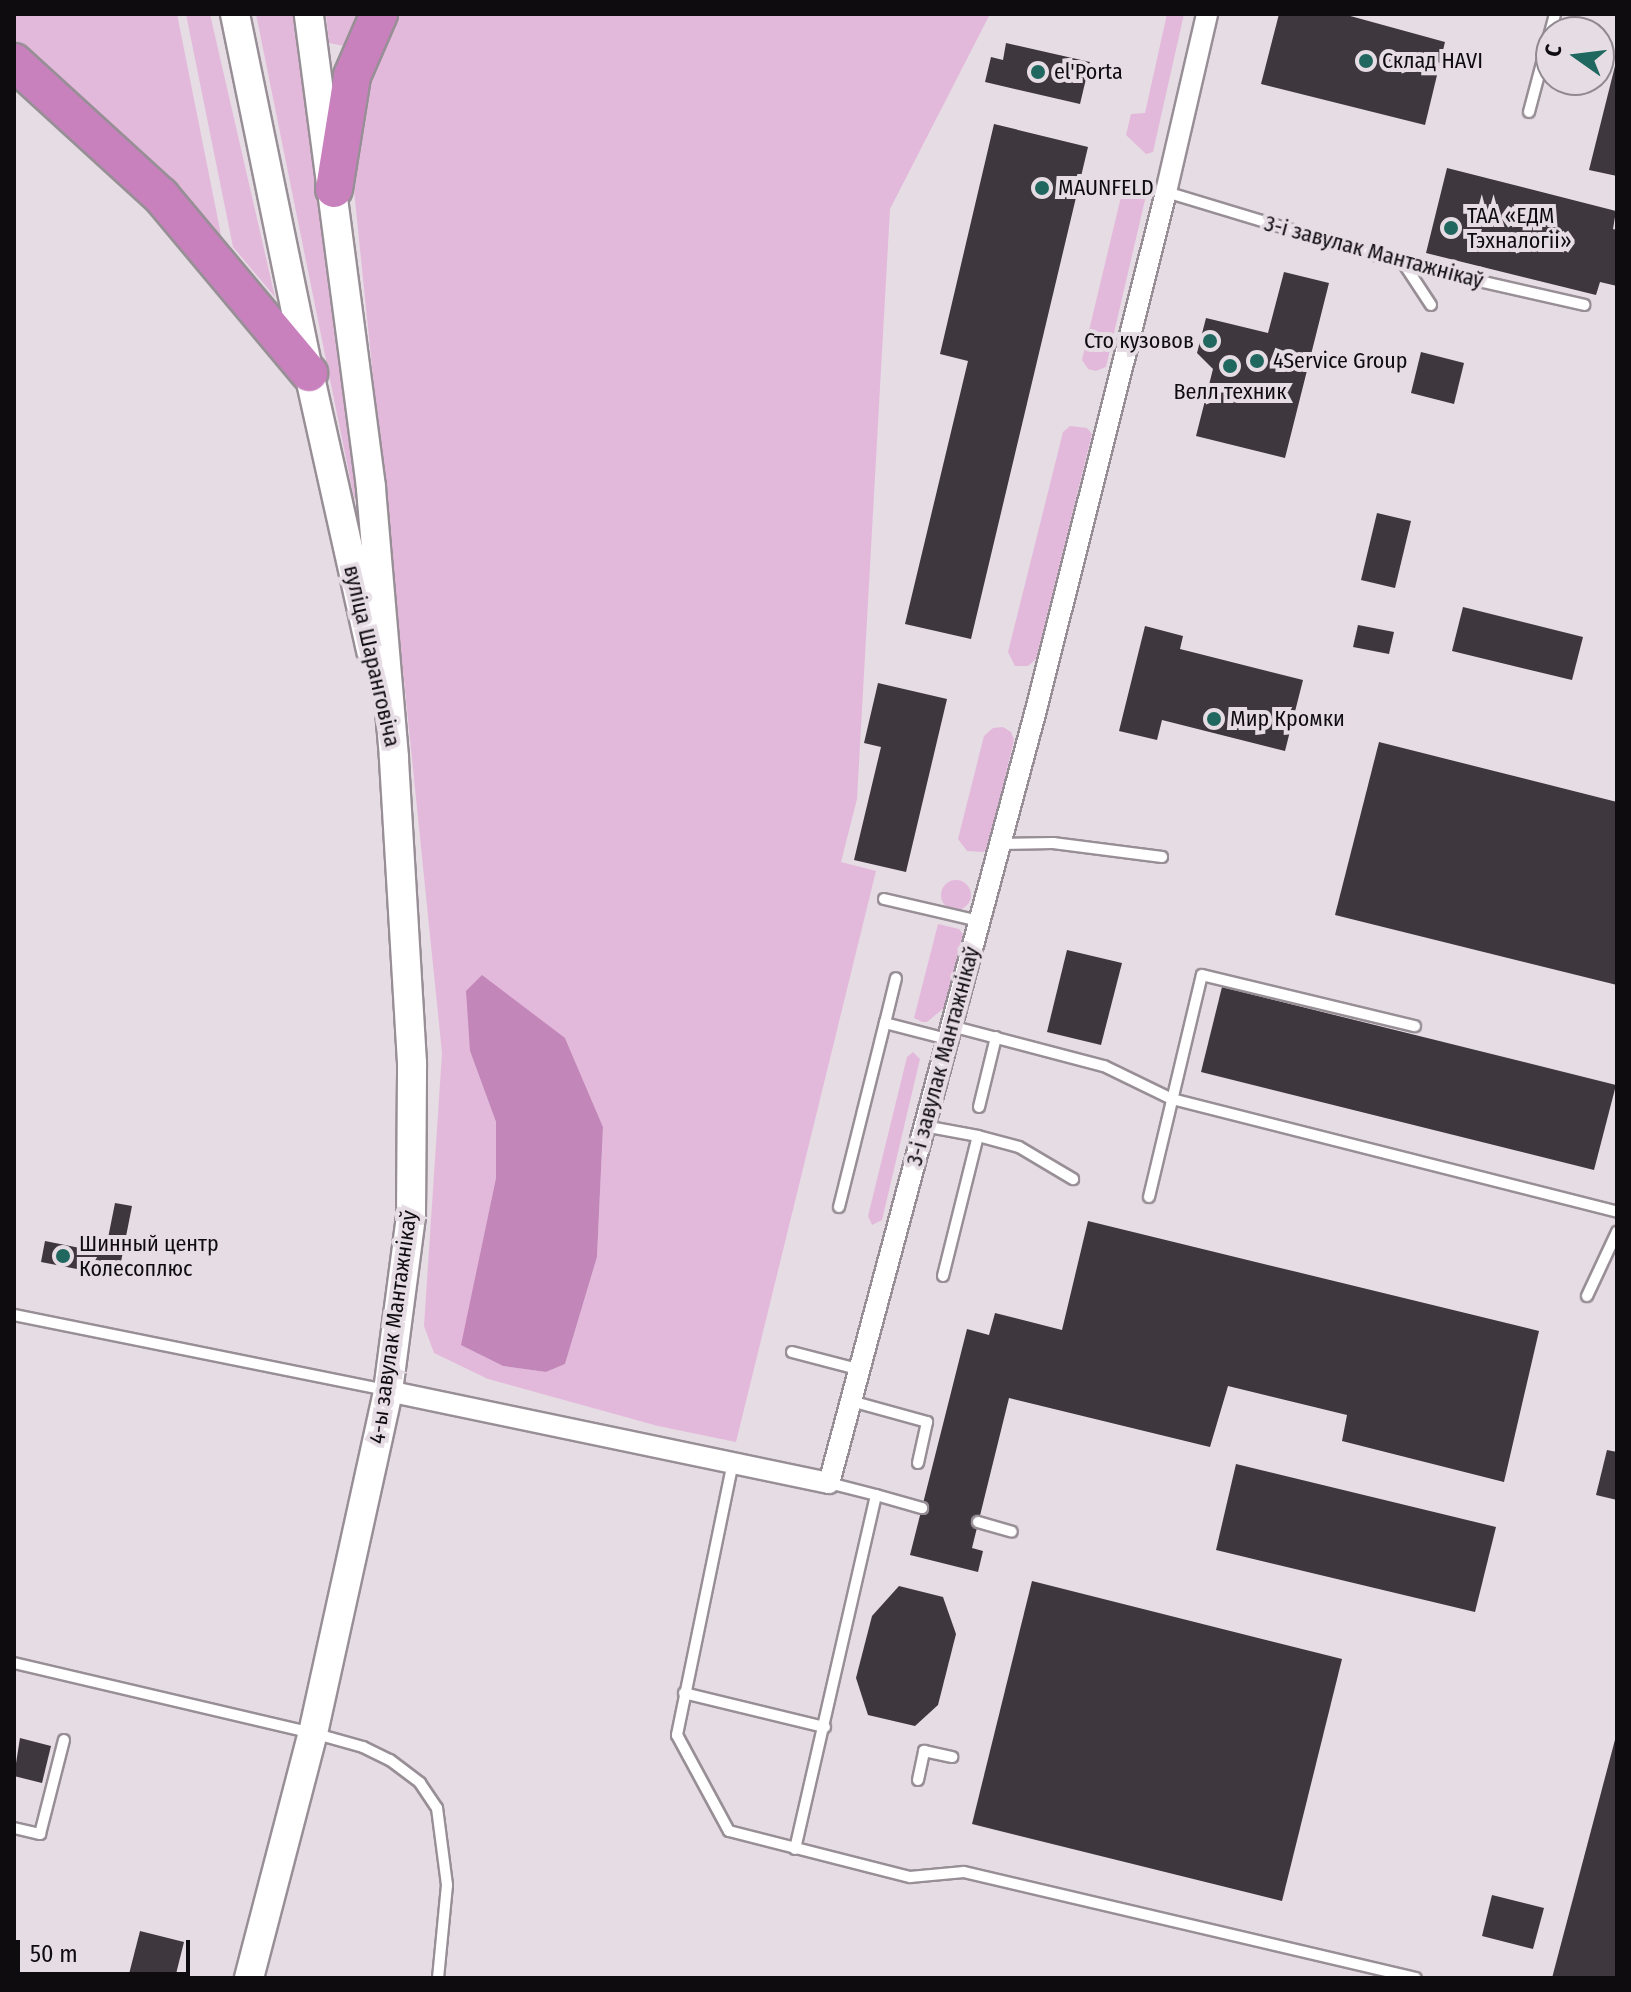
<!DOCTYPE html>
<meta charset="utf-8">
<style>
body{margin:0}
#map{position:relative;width:1631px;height:1992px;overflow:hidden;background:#e6dce4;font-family:"Fira Sans Condensed",sans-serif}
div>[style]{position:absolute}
.green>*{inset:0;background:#e3b9db}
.round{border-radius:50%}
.forest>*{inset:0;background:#c386b9}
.building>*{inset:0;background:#3e373d}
.roads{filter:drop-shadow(2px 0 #988f96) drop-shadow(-2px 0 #988f96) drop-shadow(0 2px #988f96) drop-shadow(0 -2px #988f96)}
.lane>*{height:10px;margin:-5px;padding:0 5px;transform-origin:5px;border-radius:5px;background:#fff}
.street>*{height:20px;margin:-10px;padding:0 10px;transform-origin:10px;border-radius:10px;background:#fff}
.secondary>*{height:28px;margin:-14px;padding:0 14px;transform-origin:14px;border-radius:14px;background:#fff}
.highway>*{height:36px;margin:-18px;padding:0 18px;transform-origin:18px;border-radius:18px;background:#c981be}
.dots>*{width:22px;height:22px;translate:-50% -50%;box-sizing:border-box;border:4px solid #e6dce4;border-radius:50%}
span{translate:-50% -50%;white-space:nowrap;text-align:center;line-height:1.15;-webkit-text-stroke:8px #e6dce4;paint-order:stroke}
.poi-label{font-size:22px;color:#0f0c0f}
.left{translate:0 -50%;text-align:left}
.right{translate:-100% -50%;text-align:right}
.street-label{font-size:22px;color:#0f0c0f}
.frame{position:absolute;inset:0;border:16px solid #0f0c0f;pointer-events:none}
.north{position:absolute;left:1535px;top:16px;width:80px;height:80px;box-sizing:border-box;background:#e6dce4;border:2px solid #90898f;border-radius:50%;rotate:284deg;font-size:22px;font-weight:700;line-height:32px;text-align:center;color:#0f0c0f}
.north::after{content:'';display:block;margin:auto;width:28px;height:36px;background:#20685f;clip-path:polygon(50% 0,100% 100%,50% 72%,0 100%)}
.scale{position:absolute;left:16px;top:1940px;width:174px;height:36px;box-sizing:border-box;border:4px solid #0f0c0f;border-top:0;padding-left:10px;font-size:24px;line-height:28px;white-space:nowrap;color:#0f0c0f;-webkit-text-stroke:6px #e6dce4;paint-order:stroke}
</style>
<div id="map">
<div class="green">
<div style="clip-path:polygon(14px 14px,177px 14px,221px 235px,14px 49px)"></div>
<div style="clip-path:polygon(186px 14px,210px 14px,275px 297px,233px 247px)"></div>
<div style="clip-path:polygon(256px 14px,294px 14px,358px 496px,354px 498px)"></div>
<div style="clip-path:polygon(326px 14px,360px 14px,344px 46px,329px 43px)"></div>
<div style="clip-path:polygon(evenodd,392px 14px,990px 14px,890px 209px,857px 799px,841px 862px,876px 871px,736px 1442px,658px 1426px,488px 1379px,434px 1353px,424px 1326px,442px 1053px,350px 151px,373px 45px,392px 14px,565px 1038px,603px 1127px,597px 1257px,565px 1364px,546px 1372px,503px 1366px,462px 1345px,496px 1178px,496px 1122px,470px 1051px,565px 1038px)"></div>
<div style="clip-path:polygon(1167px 14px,1184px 14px,1153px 152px,1146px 154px,1126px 135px,1131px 114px,1145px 113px)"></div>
<div style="clip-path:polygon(1129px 178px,1141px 179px,1148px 187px,1106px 367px,1096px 371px,1088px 369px,1082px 360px,1124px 184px)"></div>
<div style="clip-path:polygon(1070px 426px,1087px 428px,1092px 434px,1036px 659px,1028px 666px,1015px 666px,1008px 652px,1063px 432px)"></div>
<div style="clip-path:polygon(1003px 727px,1011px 732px,1014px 740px,988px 849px,983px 852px,967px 851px,958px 839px,984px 736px,993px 728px)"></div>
<div class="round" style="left:941px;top:880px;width:30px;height:30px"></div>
<div style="clip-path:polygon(938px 924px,959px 929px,963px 934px,945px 1007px,927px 1022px,922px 1022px,914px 1018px)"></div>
<div style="clip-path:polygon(913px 1052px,920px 1059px,882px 1220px,872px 1225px,868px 1216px,907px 1057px)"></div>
</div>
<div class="forest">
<div style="clip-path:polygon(482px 975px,565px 1038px,603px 1127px,597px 1257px,565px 1364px,546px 1372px,503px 1366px,461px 1345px,496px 1178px,496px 1122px,470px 1051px,466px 991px)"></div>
</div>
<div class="building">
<div style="clip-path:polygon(1279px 14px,1343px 14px,1445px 42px,1425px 125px,1261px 84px)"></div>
<div style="clip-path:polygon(1006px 43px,1090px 62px,1080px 104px,985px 82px,991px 57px,1003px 60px)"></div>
<div style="clip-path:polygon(1616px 62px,1617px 63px,1617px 176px,1589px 170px)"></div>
<div style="clip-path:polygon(994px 124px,1088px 147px,971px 639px,905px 624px,968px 361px,940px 354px)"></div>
<div style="clip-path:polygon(1447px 168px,1616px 211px,1613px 229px,1617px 230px,1617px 286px,1600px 282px,1596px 295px,1426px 253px)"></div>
<div style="clip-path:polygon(1284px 272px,1329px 283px,1285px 458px,1196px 436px,1213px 369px,1197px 353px,1206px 318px,1268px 333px)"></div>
<div style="clip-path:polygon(1421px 352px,1464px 363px,1454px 404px,1411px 393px)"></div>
<div style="clip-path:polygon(1377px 513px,1411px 521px,1395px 588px,1361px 580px)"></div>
<div style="clip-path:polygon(1463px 607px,1583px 637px,1572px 680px,1452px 651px)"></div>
<div style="clip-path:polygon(1358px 625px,1394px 632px,1389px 654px,1353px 647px)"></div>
<div style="clip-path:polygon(1145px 626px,1183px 636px,1180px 649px,1303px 680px,1285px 751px,1162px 720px,1157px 740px,1119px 731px)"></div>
<div style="clip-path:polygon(878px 683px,947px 699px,906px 872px,854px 860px,881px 747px,864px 743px)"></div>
<div style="clip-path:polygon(1379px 742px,1617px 802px,1617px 985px,1335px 915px)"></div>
<div style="clip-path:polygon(1067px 950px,1122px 963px,1101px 1045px,1047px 1032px)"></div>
<div style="clip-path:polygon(1222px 987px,1616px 1085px,1594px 1170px,1201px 1072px)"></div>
<div style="clip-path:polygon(115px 1203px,132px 1206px,118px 1277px,41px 1262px,45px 1241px,105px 1253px)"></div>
<div style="clip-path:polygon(1088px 1221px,1539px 1331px,1504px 1482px,1342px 1441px,1347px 1415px,1228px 1386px,1210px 1447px,1009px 1398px,972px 1548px,983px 1551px,978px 1572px,910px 1555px,967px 1329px,989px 1335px,995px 1313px,1062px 1330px)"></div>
<div style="clip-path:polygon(1607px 1450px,1617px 1452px,1617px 1500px,1596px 1495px)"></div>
<div style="clip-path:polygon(1236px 1464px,1496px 1527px,1475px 1612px,1216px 1550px)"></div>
<div style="clip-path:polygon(1032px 1581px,1342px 1659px,1282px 1901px,972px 1824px)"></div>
<div style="clip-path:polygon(899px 1586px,943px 1597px,956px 1634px,938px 1705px,915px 1726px,868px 1715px,856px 1678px,872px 1616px)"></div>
<div style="clip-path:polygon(1616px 1736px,1617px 1978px,1552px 1978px)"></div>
<div style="clip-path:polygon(20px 1738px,51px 1746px,42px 1783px,14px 1776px)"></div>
<div style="clip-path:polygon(1492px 1895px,1544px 1908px,1533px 1949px,1482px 1936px)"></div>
<div style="clip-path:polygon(140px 1931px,184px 1942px,175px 1978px,128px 1978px)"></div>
</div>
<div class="roads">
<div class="lane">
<div style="left:1529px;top:112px;width:101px;rotate:-75.1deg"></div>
<div style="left:1166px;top:192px;width:249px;rotate:16.8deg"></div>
<div style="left:1404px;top:264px;width:185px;rotate:12.8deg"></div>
<div style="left:1404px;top:264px;width:49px;rotate:56.6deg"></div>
<div style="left:1000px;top:844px;width:53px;rotate:-1.1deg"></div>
<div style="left:1053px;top:843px;width:110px;rotate:7.3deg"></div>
<div style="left:884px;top:899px;width:98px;rotate:13deg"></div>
<div style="left:885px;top:1023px;width:46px;rotate:-76.3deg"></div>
<div style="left:951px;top:1026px;width:158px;rotate:14.7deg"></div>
<div style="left:1104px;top:1066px;width:76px;rotate:25.9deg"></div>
<div style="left:1172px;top:1099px;width:459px;rotate:14.2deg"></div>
<div style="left:979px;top:1107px;width:72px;rotate:-76.3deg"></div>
<div style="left:924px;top:1126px;width:55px;rotate:10.5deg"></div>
<div style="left:1149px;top:1197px;width:228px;rotate:-76.6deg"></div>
<div style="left:1202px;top:975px;width:219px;rotate:13.5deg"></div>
<div style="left:839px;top:1207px;width:190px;rotate:-76deg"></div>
<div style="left:885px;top:1023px;width:64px;rotate:14.5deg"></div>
<div style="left:943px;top:1276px;width:144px;rotate:-76deg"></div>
<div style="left:978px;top:1136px;width:42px;rotate:15deg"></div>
<div style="left:1019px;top:1147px;width:63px;rotate:30.7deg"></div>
<div style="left:1587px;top:1296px;width:71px;rotate:-64.9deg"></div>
<div style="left:14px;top:1315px;width:380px;rotate:11.4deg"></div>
<div style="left:792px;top:1352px;width:71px;rotate:14.6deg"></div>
<div style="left:851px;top:1401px;width:79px;rotate:15.4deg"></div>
<div style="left:927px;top:1422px;width:42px;rotate:102.4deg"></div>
<div style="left:733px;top:1462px;width:279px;rotate:101.6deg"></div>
<div style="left:677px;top:1735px;width:109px;rotate:61.6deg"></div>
<div style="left:729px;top:1831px;width:187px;rotate:14.3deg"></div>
<div style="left:910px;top:1877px;width:54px;rotate:-5.3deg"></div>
<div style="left:964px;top:1872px;width:464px;rotate:13.2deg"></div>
<div style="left:876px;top:1495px;width:48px;rotate:15.8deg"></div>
<div style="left:978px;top:1522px;width:35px;rotate:16deg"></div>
<div style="left:14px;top:1663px;width:307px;rotate:13.2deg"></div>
<div style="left:313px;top:1733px;width:52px;rotate:15.6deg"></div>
<div style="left:363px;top:1747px;width:30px;rotate:26deg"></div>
<div style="left:390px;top:1760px;width:38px;rotate:37deg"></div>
<div style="left:420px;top:1783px;width:30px;rotate:56deg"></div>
<div style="left:437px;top:1808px;width:78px;rotate:82.6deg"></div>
<div style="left:447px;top:1885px;width:93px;rotate:95.5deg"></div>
<div style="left:684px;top:1693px;width:145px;rotate:13.6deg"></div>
<div style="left:918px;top:1780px;width:30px;rotate:-78deg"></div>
<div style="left:924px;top:1751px;width:29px;rotate:12deg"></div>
<div style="left:14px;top:1828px;width:27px;rotate:13deg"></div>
<div style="left:40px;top:1834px;width:97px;rotate:-75.7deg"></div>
<div style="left:795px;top:1849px;width:363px;rotate:-77.1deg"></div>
<div style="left:876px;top:1495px;width:49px;rotate:-165.7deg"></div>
</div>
<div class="street">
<div style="left:388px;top:1391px;width:450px;rotate:11.8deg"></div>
<div style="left:829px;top:1483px;width:804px;rotate:-75.01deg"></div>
<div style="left:1037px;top:706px;width:530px;rotate:-75.91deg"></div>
<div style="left:1166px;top:192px;width:183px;rotate:-77deg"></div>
</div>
<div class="secondary">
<div style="left:235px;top:14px;width:367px;rotate:78.4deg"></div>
<div style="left:309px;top:373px;width:285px;rotate:77.4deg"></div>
<div style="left:249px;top:1978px;width:253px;rotate:-75.4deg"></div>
<div style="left:313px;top:1733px;width:350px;rotate:-77.6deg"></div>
<div style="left:388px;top:1391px;width:177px;rotate:-82.5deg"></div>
<div style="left:411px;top:1216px;width:153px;rotate:-89.6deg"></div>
<div style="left:412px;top:1063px;width:307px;rotate:-93.4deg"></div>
<div style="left:394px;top:757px;width:271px;rotate:-94.9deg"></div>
<div style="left:371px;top:487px;width:477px;rotate:-97.5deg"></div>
</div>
<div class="highway">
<div style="left:14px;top:62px;width:199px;rotate:42.4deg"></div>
<div style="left:161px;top:196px;width:231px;rotate:50.1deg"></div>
<div style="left:334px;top:189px;width:114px;rotate:-80.9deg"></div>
<div style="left:352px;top:76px;width:68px;rotate:-66.5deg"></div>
</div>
</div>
<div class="dots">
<div style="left:1366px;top:61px;background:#20685f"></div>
<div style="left:1038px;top:72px;background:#20685f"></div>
<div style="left:1042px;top:188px;background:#20685f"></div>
<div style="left:1451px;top:228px;background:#20685f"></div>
<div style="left:1210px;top:341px;background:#20685f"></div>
<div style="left:1257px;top:361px;background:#20685f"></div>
<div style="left:1230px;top:366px;background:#20685f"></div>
<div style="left:1214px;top:719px;background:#20685f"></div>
<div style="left:63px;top:1256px;background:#20685f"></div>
</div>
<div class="poi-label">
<span class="left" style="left:1382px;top:61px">Склад HAVI</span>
<span class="left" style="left:1054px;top:72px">el'Porta</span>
<span class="left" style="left:1058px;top:188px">MAUNFELD</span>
<span class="left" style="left:1467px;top:228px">ТАА «ЕДМ<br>Тэхналогіі»</span>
<span class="right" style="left:1194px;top:341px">Сто кузовов</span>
<span class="left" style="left:1273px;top:361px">4Service Group</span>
<span style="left:1230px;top:392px">Велл техник</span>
<span class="left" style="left:1230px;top:719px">Мир Кромки</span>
<span class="left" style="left:79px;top:1256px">Шинный центр<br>Колесоплюс</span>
</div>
<div class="street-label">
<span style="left:1374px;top:252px;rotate:15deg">3-і завулак Мантажнікаў</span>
<span style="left:372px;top:656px;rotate:77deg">вуліца Шаранговіча</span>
<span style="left:943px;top:1056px;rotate:-75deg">3-і завулак Мантажнікаў</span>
<span style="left:393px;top:1327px;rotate:-82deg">4-ы завулак Мантажнікаў</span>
</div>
<div class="frame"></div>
<div class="north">С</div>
<div class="scale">50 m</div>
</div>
